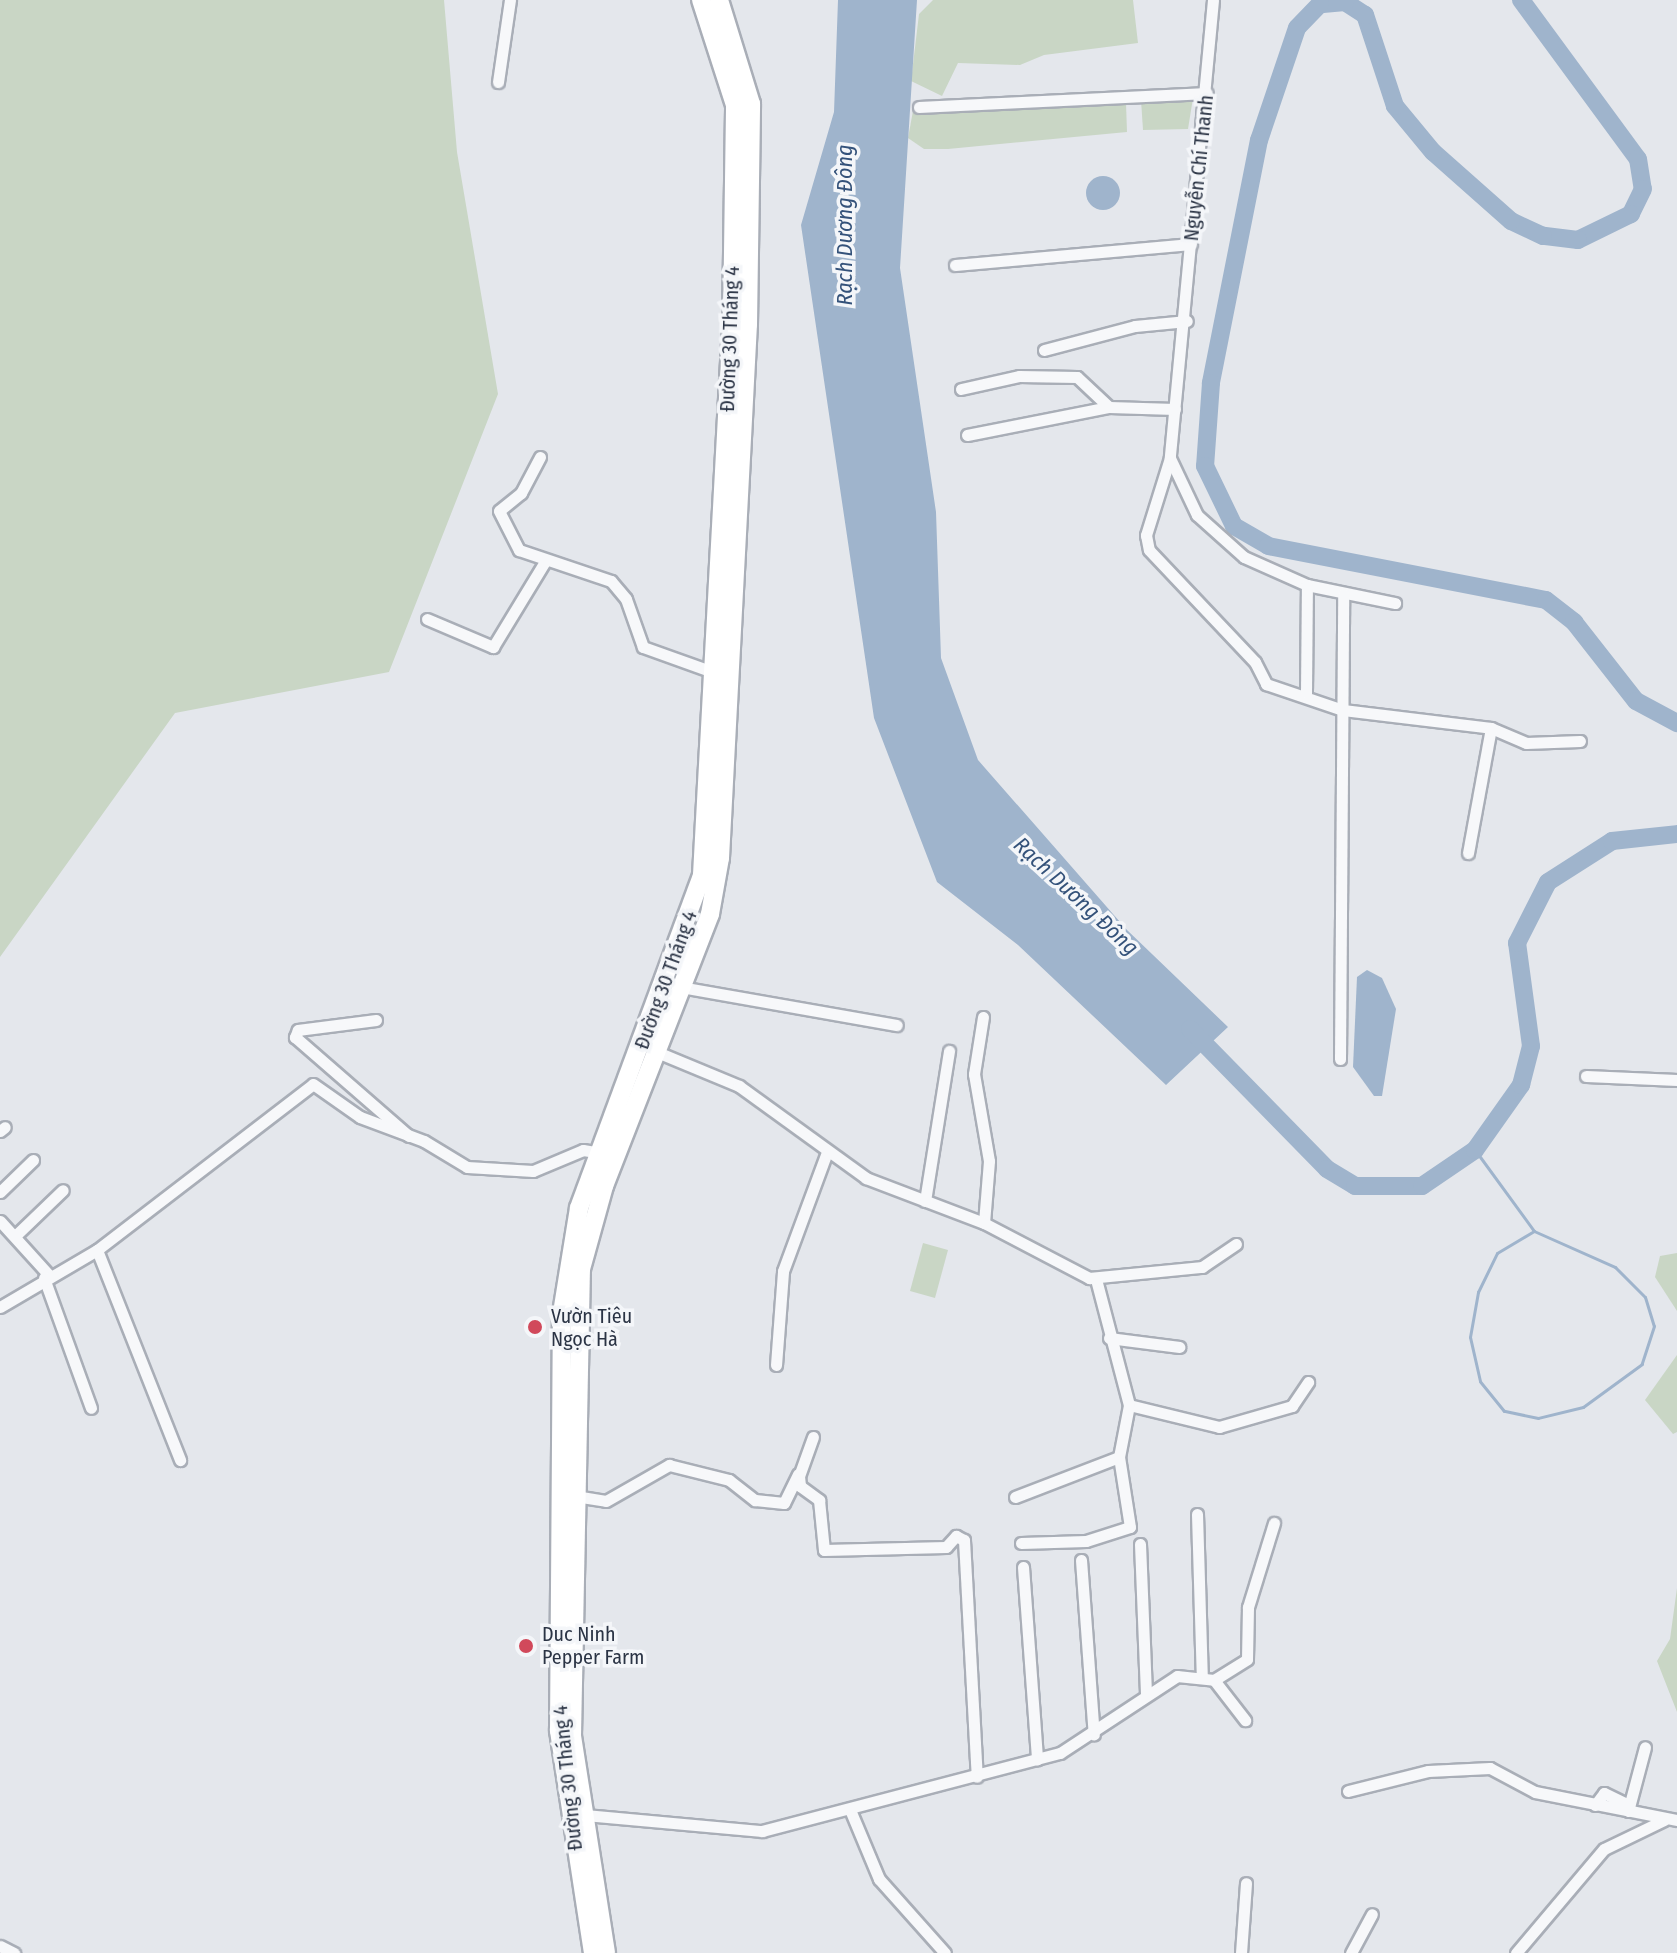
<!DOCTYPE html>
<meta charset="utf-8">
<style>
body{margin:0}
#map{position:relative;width:1677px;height:1953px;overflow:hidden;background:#e4e7ec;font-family:"Fira Sans Condensed",sans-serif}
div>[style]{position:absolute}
.green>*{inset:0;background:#c9d6c5}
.water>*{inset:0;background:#9fb4cc}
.round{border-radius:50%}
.stream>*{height:3px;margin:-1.5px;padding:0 1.5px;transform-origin:1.5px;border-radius:1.5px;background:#9fb4cc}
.river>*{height:18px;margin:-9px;padding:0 9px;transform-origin:9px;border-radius:9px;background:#9fb4cc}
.roads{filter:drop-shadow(2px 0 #a9aeb7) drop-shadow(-2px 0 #a9aeb7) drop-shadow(0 2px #a9aeb7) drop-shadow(0 -2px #a9aeb7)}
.minor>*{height:11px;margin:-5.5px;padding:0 5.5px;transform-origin:5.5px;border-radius:5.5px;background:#f7f8fa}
.primary>*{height:18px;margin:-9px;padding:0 9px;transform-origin:9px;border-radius:9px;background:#fff}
.dots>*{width:22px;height:22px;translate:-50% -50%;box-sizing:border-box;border:4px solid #f4f6f9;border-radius:50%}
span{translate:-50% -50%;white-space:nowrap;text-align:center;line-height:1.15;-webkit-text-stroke:7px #f4f6f9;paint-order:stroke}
.street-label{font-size:20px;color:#2b3445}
.poi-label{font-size:20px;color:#2b3445}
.left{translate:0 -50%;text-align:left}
.water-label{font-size:22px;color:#34527a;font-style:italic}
</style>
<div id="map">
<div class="green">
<div style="clip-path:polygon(0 0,444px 0,457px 152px,498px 394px,389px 672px,175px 713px,0 957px)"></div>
<div style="clip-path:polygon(933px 0,1133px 0,1138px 43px,1044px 55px,1020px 65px,958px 63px,942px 96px,911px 81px,919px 14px)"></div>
<div style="clip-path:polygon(1193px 98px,1188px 129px,1143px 130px,1141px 100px)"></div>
<div style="clip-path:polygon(1120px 99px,1126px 103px,1127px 132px,948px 149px,924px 149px,908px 138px,913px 111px)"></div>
<div style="clip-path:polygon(923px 1243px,948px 1250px,935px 1298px,910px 1291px)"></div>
<div style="clip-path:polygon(1677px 1253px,1677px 1311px,1655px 1277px,1660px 1256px)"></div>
<div style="clip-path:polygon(1677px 1355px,1677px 1432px,1673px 1434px,1645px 1400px)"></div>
<div style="clip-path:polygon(1677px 1588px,1677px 1712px,1657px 1661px,1670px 1639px)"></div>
</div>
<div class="water">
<div style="clip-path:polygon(838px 0,917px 0,900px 268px,936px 512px,941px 658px,978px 760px,1127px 930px,1228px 1027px,1166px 1085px,1018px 945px,937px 882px,874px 718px,801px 225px,834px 112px)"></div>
<div class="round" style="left:1086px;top:176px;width:34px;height:34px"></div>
<div style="clip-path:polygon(1367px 970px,1382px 978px,1396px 1009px,1382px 1096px,1374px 1096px,1353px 1067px,1357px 977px)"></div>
</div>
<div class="stream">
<div style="left:1475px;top:1150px;width:100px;rotate:53.9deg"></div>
<div style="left:1534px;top:1231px;width:89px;rotate:24deg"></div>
<div style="left:1615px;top:1267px;width:42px;rotate:45deg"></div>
<div style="left:1645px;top:1297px;width:30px;rotate:73deg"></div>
<div style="left:1654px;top:1326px;width:40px;rotate:108deg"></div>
<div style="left:1642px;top:1364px;width:73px;rotate:143.9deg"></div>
<div style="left:1583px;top:1407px;width:46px;rotate:166.3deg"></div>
<div style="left:1538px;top:1418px;width:35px;rotate:-168deg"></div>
<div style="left:1504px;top:1411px;width:38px;rotate:-129deg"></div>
<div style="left:1480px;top:1381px;width:45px;rotate:-102.8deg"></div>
<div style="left:1470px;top:1337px;width:46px;rotate:-79.9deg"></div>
<div style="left:1478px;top:1292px;width:43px;rotate:-64deg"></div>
<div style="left:1497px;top:1253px;width:43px;rotate:-30.7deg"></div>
</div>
<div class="river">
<div style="left:1521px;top:0;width:197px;rotate:53.7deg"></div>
<div style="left:1638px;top:159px;width:30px;rotate:81deg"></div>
<div style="left:1643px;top:189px;width:28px;rotate:116deg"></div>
<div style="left:1631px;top:214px;width:59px;rotate:153.9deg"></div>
<div style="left:1578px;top:240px;width:35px;rotate:-173deg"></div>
<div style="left:1543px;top:236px;width:35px;rotate:-155deg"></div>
<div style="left:1511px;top:221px;width:104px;rotate:-138.5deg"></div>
<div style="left:1433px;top:152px;width:60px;rotate:-129.6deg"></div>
<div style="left:1395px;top:106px;width:96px;rotate:-108.2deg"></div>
<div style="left:1365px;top:15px;width:24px;rotate:-147deg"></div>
<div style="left:1345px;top:2px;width:25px;rotate:175deg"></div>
<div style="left:1320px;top:4px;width:33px;rotate:134deg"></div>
<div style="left:1297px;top:28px;width:118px;rotate:108.7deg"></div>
<div style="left:1259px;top:140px;width:248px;rotate:101.2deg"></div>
<div style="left:1211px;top:383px;width:83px;rotate:94.1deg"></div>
<div style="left:1205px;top:466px;width:67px;rotate:64.2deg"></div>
<div style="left:1234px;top:526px;width:39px;rotate:30deg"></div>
<div style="left:1268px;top:546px;width:283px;rotate:11deg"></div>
<div style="left:1546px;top:600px;width:36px;rotate:38deg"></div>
<div style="left:1574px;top:622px;width:100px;rotate:51.9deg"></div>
<div style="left:1636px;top:701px;width:47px;rotate:28.2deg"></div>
<div style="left:1190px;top:1029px;width:196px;rotate:45.6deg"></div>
<div style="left:1327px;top:1169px;width:33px;rotate:31deg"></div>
<div style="left:1355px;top:1186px;width:67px"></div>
<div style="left:1422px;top:1186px;width:64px;rotate:-34.2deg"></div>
<div style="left:1475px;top:1150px;width:80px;rotate:-54.7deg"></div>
<div style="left:1521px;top:1085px;width:40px;rotate:-75.6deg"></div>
<div style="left:1531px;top:1046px;width:104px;rotate:-97.7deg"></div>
<div style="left:1517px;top:943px;width:68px;rotate:-63.1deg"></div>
<div style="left:1548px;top:882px;width:76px;rotate:-32.6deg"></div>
<div style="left:1612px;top:841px;width:65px;rotate:-6.1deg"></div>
</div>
<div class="roads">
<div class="minor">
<div style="left:1213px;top:0;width:460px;rotate:95.4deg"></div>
<div style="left:1170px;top:458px;width:63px;rotate:64.7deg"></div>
<div style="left:1197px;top:515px;width:63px;rotate:41.8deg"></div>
<div style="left:1244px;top:557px;width:69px;rotate:24deg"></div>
<div style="left:1307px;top:585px;width:90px;rotate:11.6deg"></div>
<div style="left:498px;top:82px;width:83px;rotate:-81.7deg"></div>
<div style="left:919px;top:107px;width:288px;rotate:-2.8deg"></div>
<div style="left:955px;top:265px;width:237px;rotate:-5.1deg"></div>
<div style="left:1044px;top:350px;width:94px;rotate:-14.8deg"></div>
<div style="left:1135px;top:326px;width:52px;rotate:-5.5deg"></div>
<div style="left:961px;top:389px;width:59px;rotate:-12.6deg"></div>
<div style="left:1019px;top:376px;width:58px;rotate:1deg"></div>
<div style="left:1077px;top:377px;width:44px;rotate:43.2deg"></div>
<div style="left:967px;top:435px;width:145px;rotate:-11.2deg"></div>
<div style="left:1109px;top:407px;width:66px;rotate:1.7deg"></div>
<div style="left:540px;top:457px;width:41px;rotate:117.8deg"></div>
<div style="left:521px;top:493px;width:28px;rotate:141deg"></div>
<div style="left:499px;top:511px;width:44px;rotate:62.9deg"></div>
<div style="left:519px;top:550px;width:97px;rotate:18.6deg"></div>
<div style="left:611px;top:581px;width:23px;rotate:50deg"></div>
<div style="left:626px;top:599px;width:51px;rotate:70.5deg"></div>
<div style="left:643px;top:647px;width:71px;rotate:19.7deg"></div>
<div style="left:1170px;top:458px;width:81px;rotate:107.3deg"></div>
<div style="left:1146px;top:535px;width:15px;rotate:79deg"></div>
<div style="left:1149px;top:550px;width:154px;rotate:46.6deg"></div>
<div style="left:1255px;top:662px;width:25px;rotate:63deg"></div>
<div style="left:1266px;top:684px;width:81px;rotate:18.7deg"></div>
<div style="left:1343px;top:710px;width:149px;rotate:6.9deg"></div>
<div style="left:1491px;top:728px;width:38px;rotate:23deg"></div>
<div style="left:1526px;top:743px;width:54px;rotate:-2.1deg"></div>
<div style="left:427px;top:619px;width:72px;rotate:23deg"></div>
<div style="left:493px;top:647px;width:98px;rotate:-58.7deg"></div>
<div style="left:1306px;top:693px;width:108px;rotate:-89.5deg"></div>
<div style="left:1468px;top:853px;width:127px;rotate:-79.6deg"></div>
<div style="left:681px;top:987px;width:219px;rotate:10deg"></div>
<div style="left:983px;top:1017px;width:58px;rotate:99deg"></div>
<div style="left:974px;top:1074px;width:88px;rotate:80.2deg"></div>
<div style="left:989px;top:1161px;width:62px;rotate:94.6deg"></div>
<div style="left:376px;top:1020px;width:79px;rotate:172.7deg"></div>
<div style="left:298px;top:1030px;width:8px;rotate:113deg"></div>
<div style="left:295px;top:1037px;width:151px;rotate:41deg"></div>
<div style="left:657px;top:1052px;width:89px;rotate:22.5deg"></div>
<div style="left:739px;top:1086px;width:157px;rotate:35.9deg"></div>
<div style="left:866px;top:1178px;width:126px;rotate:20.9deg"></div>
<div style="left:984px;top:1223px;width:119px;rotate:27.6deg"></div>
<div style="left:1089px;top:1278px;width:114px;rotate:-5.6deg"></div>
<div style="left:1202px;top:1267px;width:41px;rotate:-34.1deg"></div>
<div style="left:1340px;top:1059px;width:465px;rotate:-89.6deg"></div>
<div style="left:1586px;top:1076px;width:91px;rotate:2.5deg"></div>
<div style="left:0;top:1131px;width:6px;rotate:-39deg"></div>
<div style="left:0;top:1192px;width:46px;rotate:-44.1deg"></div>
<div style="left:925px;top:1201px;width:152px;rotate:-80.9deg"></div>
<div style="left:0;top:1221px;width:73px;rotate:47.8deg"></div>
<div style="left:15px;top:1236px;width:66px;rotate:-43.8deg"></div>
<div style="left:97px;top:1250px;width:226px;rotate:68.4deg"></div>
<div style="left:44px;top:1278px;width:138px;rotate:70.1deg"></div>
<div style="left:0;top:1307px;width:113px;rotate:-30.4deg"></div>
<div style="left:97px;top:1250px;width:272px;rotate:-37.5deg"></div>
<div style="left:313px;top:1084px;width:57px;rotate:35.1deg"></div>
<div style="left:360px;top:1117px;width:68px;rotate:20.6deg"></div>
<div style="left:424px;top:1141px;width:50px;rotate:31.2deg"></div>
<div style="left:467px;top:1167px;width:66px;rotate:3.5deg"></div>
<div style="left:533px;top:1171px;width:54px;rotate:-22.8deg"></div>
<div style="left:583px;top:1150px;width:18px;rotate:9deg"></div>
<div style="left:1109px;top:1338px;width:71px;rotate:7.3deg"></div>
<div style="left:776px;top:1365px;width:94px;rotate:-85.7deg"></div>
<div style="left:783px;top:1271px;width:127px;rotate:-69.7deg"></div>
<div style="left:1129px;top:1405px;width:93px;rotate:13.7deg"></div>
<div style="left:1219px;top:1427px;width:76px;rotate:-16deg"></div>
<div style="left:1292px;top:1406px;width:29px;rotate:-56deg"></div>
<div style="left:813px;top:1437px;width:41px;rotate:109.7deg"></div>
<div style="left:799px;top:1476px;width:10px;rotate:84deg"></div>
<div style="left:800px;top:1486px;width:24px;rotate:36deg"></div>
<div style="left:819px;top:1500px;width:50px;rotate:84.3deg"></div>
<div style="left:824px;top:1550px;width:122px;rotate:-1.4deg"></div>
<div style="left:946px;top:1547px;width:15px;rotate:-48deg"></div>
<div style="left:956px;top:1536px;width:9px;rotate:27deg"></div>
<div style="left:964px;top:1540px;width:237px;rotate:86.9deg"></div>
<div style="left:575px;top:1496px;width:31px;rotate:9deg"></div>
<div style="left:606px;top:1501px;width:73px;rotate:-29.7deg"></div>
<div style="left:669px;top:1465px;width:62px;rotate:14deg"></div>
<div style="left:729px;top:1480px;width:33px;rotate:38deg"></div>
<div style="left:755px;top:1500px;width:29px;rotate:6deg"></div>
<div style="left:784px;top:1503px;width:32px;rotate:-64deg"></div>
<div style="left:1015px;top:1497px;width:111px;rotate:-21deg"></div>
<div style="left:1197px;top:1514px;width:164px;rotate:88.3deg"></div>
<div style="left:1021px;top:1543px;width:65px;rotate:-1.8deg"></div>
<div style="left:1086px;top:1541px;width:46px;rotate:-17.7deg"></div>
<div style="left:1130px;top:1527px;width:71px;rotate:-98.9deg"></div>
<div style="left:1119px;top:1457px;width:53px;rotate:-79.1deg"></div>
<div style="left:1129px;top:1405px;width:130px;rotate:-104.7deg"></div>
<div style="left:1140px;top:1544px;width:150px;rotate:87.7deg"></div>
<div style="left:1081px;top:1560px;width:175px;rotate:85.8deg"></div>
<div style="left:1023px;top:1567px;width:193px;rotate:85.8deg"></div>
<div style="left:1214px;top:1680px;width:51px;rotate:52.2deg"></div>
<div style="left:1348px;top:1791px;width:82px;rotate:-14deg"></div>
<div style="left:1428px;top:1771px;width:62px;rotate:-2.8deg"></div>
<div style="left:1490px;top:1768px;width:51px;rotate:28.1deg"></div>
<div style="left:1535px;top:1792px;width:145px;rotate:11.2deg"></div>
<div style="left:1595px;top:1805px;width:15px;rotate:-53deg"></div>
<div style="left:1604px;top:1793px;width:28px;rotate:26deg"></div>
<div style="left:1628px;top:1811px;width:66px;rotate:-75.1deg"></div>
<div style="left:851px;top:1812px;width:73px;rotate:67.3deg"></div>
<div style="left:879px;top:1879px;width:99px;rotate:48.3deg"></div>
<div style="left:585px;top:1815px;width:178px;rotate:5.2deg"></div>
<div style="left:762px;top:1831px;width:308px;rotate:-14.7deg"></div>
<div style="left:1060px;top:1753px;width:140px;rotate:-33.3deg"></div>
<div style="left:1177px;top:1676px;width:37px;rotate:6deg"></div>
<div style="left:1214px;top:1680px;width:39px;rotate:-32deg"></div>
<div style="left:1247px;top:1659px;width:52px;rotate:-88.9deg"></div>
<div style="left:1248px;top:1607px;width:88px;rotate:-72.8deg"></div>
<div style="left:0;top:1946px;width:16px;rotate:27deg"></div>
<div style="left:1241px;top:1953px;width:70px;rotate:-85.9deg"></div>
<div style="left:1351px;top:1953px;width:44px;rotate:-61.7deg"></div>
<div style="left:1516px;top:1953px;width:136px;rotate:-49.8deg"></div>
<div style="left:1604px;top:1849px;width:67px;rotate:-25.8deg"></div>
</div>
<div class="primary">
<div style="left:593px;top:1953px;width:225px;rotate:-98.7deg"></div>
<div style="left:559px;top:1731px;width:418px;rotate:-89.6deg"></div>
<div style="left:562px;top:1313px;width:106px;rotate:-80.8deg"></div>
<div style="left:579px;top:1208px;width:355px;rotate:-69.7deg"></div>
<div style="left:702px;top:875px;width:552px;rotate:-86.88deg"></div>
<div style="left:732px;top:324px;width:219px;rotate:-89.2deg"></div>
<div style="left:735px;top:105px;width:110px;rotate:-107.9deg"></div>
<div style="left:606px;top:1953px;width:221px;rotate:-98.9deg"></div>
<div style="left:572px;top:1735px;width:466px;rotate:-88.9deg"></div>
<div style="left:581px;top:1269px;width:86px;rotate:-74.5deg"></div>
<div style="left:604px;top:1186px;width:292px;rotate:-68.7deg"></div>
<div style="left:710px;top:914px;width:57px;rotate:-79.9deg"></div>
<div style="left:720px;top:858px;width:535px;rotate:-87deg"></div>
<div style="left:748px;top:324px;width:220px;rotate:-89.2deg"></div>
<div style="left:751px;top:104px;width:109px;rotate:-107.1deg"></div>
</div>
</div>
<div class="dots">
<div style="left:535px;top:1327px;background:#d1495b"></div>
<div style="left:526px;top:1646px;background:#d1495b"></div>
</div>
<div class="street-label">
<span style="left:1199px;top:168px;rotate:-84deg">Nguyễn Chí Thanh</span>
<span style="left:730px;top:339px;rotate:-88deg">Đường 30 Tháng 4</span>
<span style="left:666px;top:980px;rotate:-70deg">Đường 30 Tháng 4</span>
<span style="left:568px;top:1778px;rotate:-96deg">Đường 30 Tháng 4</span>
</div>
<div class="poi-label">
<span class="left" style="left:551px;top:1328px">Vườn Tiêu<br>Ngọc Hà</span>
<span class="left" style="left:542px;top:1646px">Duc Ninh<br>Pepper Farm</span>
</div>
<div class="water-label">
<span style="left:845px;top:225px;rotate:-90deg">Rạch Dương Đông</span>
<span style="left:1076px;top:896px;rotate:43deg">Rạch Dương Đông</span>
</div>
</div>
